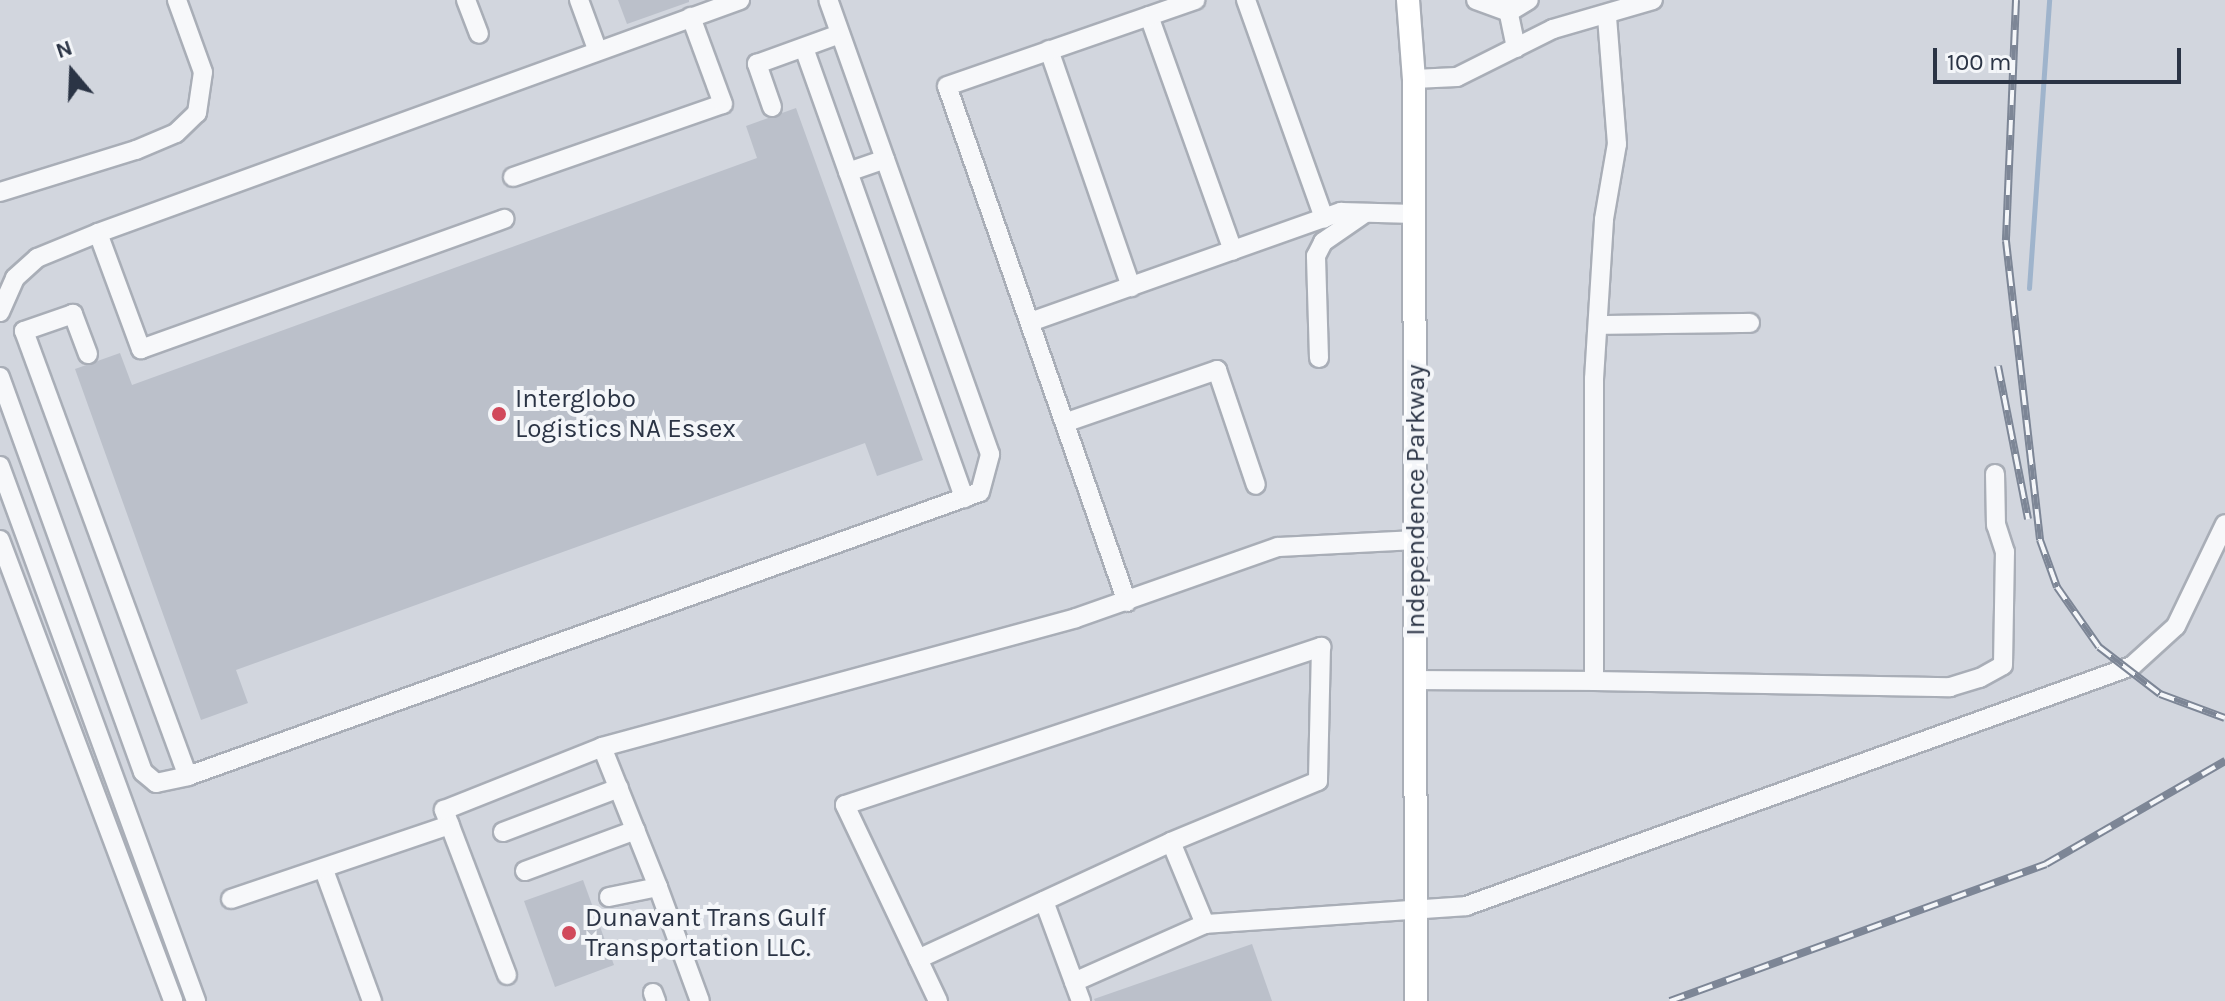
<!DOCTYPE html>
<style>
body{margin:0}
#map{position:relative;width:2225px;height:1001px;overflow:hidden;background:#e4e7ec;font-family:Karla,sans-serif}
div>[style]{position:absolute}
.built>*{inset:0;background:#d2d6de}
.stream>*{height:5px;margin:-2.5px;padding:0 2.5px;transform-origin:2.5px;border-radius:2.5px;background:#9fb4cc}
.building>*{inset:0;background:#bbc0ca}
.roads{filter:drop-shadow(2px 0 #a9aeb7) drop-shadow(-2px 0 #a9aeb7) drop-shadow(0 2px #a9aeb7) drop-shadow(0 -2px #a9aeb7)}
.minor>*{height:18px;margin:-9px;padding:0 9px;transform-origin:9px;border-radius:9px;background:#f7f8fa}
.major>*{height:22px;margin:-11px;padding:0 11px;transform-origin:11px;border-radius:11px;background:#fff}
.rail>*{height:8px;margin-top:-4px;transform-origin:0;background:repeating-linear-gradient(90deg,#f4f6f9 0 15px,#7d8696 0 30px);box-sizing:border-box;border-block:2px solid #7d8696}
.dots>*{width:22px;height:22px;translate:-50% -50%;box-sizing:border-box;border:4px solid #f4f6f9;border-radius:50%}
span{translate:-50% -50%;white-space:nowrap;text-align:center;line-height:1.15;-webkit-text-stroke:8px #f4f6f9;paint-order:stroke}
.poi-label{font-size:26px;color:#2b3445}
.left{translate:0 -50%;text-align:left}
.street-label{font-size:26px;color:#2b3445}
.north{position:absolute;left:32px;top:32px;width:80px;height:80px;-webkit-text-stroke:6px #f4f6f9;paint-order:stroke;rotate:341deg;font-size:22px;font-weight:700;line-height:32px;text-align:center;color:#2b3445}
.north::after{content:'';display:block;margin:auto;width:28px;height:36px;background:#2b3445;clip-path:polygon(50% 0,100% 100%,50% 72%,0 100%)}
.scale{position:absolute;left:1933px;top:48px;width:248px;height:36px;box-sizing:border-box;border:4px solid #2b3445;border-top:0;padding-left:10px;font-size:24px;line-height:28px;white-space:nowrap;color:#2b3445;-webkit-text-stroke:6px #f4f6f9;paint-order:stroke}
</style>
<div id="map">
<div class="built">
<div style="clip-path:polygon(0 0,2225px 0,2225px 1001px,0 1001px)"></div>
</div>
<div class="stream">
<div style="left:2029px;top:288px;width:289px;rotate:-86deg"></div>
</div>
<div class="building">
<div style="clip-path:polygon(618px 0,689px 0,689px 2px,627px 24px)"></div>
<div style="clip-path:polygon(796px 108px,923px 460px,877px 476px,865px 443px,236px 670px,248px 703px,201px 720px,75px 369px,120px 353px,132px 385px,757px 158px,746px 126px)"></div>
<div style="clip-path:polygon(583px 880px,614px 965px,555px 987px,524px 901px)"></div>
<div style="clip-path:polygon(1252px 944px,1272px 1001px,1095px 1001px,1094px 999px)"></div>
</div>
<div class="roads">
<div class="minor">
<div style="left:466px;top:0;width:36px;rotate:69deg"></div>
<div style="left:579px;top:0;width:52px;rotate:69.8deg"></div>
<div style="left:1246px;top:0;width:232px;rotate:70.3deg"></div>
<div style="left:1476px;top:0;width:35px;rotate:20deg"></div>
<div style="left:1509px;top:12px;width:23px;rotate:-31deg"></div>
<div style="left:1506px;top:0;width:49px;rotate:78.2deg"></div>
<div style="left:1149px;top:16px;width:249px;rotate:70.3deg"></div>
<div style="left:804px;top:48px;width:478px;rotate:70.4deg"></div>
<div style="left:1049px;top:50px;width:251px;rotate:70.9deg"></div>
<div style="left:1414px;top:79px;width:43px;rotate:-2.7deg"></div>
<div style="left:1457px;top:77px;width:107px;rotate:-26.6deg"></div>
<div style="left:1553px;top:29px;width:104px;rotate:-16.2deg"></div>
<div style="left:772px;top:107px;width:46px;rotate:-109.2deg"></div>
<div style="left:757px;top:64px;width:88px;rotate:-19.9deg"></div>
<div style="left:848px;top:172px;width:39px;rotate:-19deg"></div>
<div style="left:513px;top:177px;width:222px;rotate:-19.2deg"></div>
<div style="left:723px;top:104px;width:93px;rotate:-110.2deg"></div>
<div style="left:0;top:192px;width:142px;rotate:-17.2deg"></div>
<div style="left:136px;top:150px;width:43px;rotate:-23deg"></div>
<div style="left:176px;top:133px;width:29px;rotate:-44deg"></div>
<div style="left:197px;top:113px;width:41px;rotate:-81.7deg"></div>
<div style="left:203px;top:72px;width:77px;rotate:-109.9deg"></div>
<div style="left:98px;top:233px;width:683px;rotate:-19.95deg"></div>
<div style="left:0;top:312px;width:37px;rotate:-66deg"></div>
<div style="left:15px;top:278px;width:30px;rotate:-42deg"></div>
<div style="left:37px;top:258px;width:66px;rotate:-22.3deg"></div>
<div style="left:98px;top:233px;width:124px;rotate:69.7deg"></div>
<div style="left:141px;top:349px;width:386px;rotate:-19.7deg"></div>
<div style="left:1033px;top:321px;width:327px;rotate:-19.5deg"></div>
<div style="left:1341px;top:212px;width:74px;rotate:1.5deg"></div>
<div style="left:1599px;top:325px;width:151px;rotate:-0.8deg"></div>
<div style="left:88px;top:354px;width:43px;rotate:-110.6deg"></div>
<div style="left:73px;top:314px;width:52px;rotate:160.9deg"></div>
<div style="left:24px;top:331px;width:474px;rotate:69.8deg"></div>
<div style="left:188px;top:776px;width:841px;rotate:-19.73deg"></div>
<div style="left:980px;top:492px;width:39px;rotate:-75deg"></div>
<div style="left:990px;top:454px;width:482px;rotate:-109.6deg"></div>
<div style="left:1319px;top:358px;width:102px;rotate:-91.7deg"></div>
<div style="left:1316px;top:256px;width:16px;rotate:-63deg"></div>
<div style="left:1323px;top:242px;width:51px;rotate:-34.6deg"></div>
<div style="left:0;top:377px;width:420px;rotate:70.1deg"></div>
<div style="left:143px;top:772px;width:17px;rotate:40deg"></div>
<div style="left:156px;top:783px;width:33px;rotate:-12deg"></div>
<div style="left:1067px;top:422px;width:159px;rotate:-19.1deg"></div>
<div style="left:1217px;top:370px;width:121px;rotate:71.3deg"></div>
<div style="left:0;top:466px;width:570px;rotate:69.88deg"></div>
<div style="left:0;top:540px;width:492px;rotate:69.4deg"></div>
<div style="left:1127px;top:602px;width:546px;rotate:-109.23deg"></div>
<div style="left:947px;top:86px;width:263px;rotate:-19.1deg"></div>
<div style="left:1416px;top:680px;width:178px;rotate:0.3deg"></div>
<div style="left:1594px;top:681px;width:302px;rotate:-90deg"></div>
<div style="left:1594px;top:379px;width:160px;rotate:-86.4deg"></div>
<div style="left:1604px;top:219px;width:76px;rotate:-80.2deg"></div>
<div style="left:1617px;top:144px;width:128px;rotate:-94.5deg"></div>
<div style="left:1594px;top:681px;width:356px;rotate:1deg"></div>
<div style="left:1950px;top:687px;width:31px;rotate:-17deg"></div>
<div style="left:1980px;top:678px;width:26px;rotate:-29deg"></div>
<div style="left:2003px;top:665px;width:113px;rotate:-89deg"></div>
<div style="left:2005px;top:552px;width:28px;rotate:-108deg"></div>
<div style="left:1996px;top:525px;width:51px;rotate:-91.1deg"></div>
<div style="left:602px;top:747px;width:151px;rotate:68.2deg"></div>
<div style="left:503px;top:832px;width:124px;rotate:-20.8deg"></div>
<div style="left:324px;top:870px;width:140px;rotate:69.9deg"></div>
<div style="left:525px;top:871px;width:118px;rotate:-20.3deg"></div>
<div style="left:609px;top:897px;width:50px;rotate:-11.5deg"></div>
<div style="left:658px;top:887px;width:121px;rotate:69.8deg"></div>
<div style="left:231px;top:899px;width:231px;rotate:-18.7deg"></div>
<div style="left:1044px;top:901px;width:107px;rotate:69.7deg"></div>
<div style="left:918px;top:959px;width:279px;rotate:-24.8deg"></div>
<div style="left:507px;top:975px;width:177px;rotate:-110.9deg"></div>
<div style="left:444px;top:810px;width:170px;rotate:-21.7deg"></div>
<div style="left:602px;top:747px;width:491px;rotate:-15.2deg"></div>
<div style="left:1076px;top:618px;width:214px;rotate:-19.4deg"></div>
<div style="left:1278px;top:547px;width:139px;rotate:-2.9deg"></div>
<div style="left:1074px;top:982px;width:143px;rotate:-23.9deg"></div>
<div style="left:653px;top:993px;width:9px;rotate:69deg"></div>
<div style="left:938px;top:1001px;width:217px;rotate:-115.4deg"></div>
<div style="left:845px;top:805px;width:502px;rotate:-18.36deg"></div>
<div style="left:1321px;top:647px;width:134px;rotate:91.3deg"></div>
<div style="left:1318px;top:781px;width:159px;rotate:157.5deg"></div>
<div style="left:1171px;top:842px;width:89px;rotate:67.5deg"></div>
<div style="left:1205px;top:924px;width:262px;rotate:-3.9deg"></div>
<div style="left:1466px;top:906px;width:708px;rotate:-19.82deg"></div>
<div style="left:2132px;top:666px;width:59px;rotate:-42.3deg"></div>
<div style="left:2176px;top:626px;width:113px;rotate:-64.3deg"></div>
</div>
<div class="major">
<div style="left:1408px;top:0;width:79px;rotate:85.7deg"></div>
<div style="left:1414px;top:79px;width:922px;rotate:89.88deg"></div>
</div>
</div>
<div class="rail">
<div style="left:2016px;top:0;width:241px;rotate:92.4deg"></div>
<div style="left:2006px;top:241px;width:301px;rotate:83.5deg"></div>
<div style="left:2040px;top:540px;width:50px;rotate:70.1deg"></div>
<div style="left:2057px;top:587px;width:73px;rotate:55deg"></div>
<div style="left:2099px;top:647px;width:77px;rotate:37.6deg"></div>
<div style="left:2160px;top:694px;width:69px;rotate:20.3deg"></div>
<div style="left:1998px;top:366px;width:156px;rotate:78.9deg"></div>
<div style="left:1670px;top:1001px;width:400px;rotate:-20deg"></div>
<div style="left:2046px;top:864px;width:207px;rotate:-29.9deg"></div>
</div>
<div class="dots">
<div style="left:499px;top:414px;background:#d1495b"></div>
<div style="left:569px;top:933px;background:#d1495b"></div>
</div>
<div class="poi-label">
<span class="left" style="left:515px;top:414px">Interglobo<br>Logistics NA Essex</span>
<span class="left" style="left:585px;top:933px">Dunavant Trans Gulf<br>Transportation LLC.</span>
</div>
<div class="street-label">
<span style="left:1416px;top:500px;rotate:-90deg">Independence Parkway</span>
</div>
<div class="north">N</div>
<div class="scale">100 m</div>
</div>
